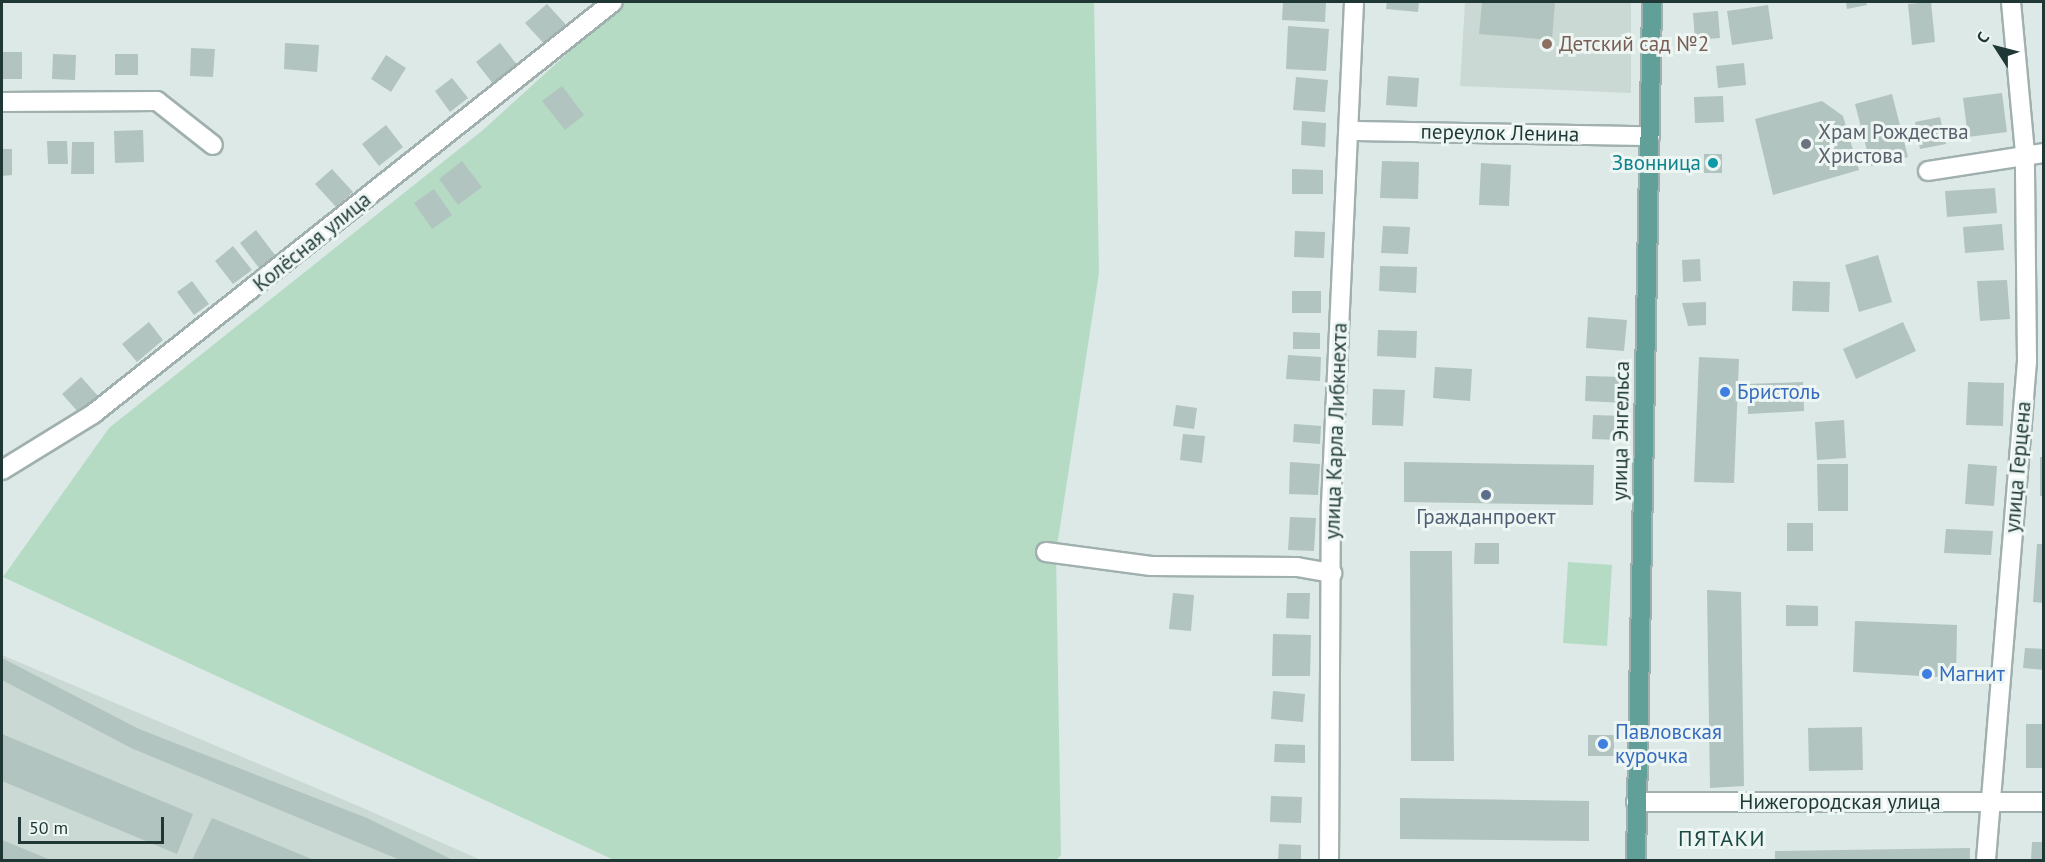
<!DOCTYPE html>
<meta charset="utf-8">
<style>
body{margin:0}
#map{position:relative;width:2045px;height:862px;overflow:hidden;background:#dde9e6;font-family:"PT Sans",sans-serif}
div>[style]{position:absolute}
.built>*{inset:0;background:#cbd9d5}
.green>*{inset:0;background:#b5dbc5}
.building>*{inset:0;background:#b2c4bf}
.roads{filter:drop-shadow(2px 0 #a0b0ae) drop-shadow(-2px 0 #a0b0ae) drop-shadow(0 2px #a0b0ae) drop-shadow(0 -2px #a0b0ae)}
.minor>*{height:18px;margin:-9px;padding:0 9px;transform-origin:9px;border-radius:9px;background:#fff}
.major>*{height:18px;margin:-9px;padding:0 9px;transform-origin:9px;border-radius:9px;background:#61a099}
.dots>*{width:16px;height:16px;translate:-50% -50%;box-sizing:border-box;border:3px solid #edf6f3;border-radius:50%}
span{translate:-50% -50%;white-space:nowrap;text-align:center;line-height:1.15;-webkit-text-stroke:6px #edf6f3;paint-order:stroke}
.education-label{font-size:21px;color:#785e54}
.left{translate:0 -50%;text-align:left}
.worship-label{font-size:21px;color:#5b616d}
.street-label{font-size:21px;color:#1f3836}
.culture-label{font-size:21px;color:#0d838f}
.right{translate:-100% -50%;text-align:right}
.shop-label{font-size:21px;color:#366cbe}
.service-label{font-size:21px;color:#4e5e75}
.neighbourhood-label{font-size:22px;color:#1b4a46;letter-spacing:1.5px}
.frame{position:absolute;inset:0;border:3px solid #1f3836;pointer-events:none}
.north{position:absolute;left:1967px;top:18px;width:60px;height:60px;-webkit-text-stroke:4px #edf6f3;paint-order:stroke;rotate:306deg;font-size:16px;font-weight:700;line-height:24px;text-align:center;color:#1f3836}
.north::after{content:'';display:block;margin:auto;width:21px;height:27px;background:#1f3836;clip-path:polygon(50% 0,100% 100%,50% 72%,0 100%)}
.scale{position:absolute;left:18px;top:817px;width:146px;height:27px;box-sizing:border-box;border:3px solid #1f3836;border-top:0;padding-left:8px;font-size:18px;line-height:21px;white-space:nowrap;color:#1f3836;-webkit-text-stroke:4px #edf6f3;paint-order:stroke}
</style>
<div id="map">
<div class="built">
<div style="clip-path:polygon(1465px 2px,1631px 2px,1631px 93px,1460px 86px)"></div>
<div style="clip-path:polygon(2px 655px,363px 808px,481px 860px,2px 860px)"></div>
</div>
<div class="green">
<div style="clip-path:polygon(624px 2px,1094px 2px,1099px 273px,1056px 553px,1061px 855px,1056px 860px,614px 860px,3px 577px,109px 428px,483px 130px)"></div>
<div style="clip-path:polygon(1568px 562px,1612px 565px,1607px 646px,1563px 643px)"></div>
</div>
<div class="building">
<div style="clip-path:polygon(1283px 2px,1326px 2px,1325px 22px,1282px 20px)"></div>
<div style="clip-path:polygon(1387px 2px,1419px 2px,1418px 12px,1386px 9px)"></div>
<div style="clip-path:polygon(1482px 2px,1555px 2px,1552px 40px,1479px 34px)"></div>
<div style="clip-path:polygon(1846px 2px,1866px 2px,1867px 5px,1847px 9px)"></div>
<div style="clip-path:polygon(1931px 2px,1935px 42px,1912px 45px,1908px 4px)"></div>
<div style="clip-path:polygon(547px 4px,569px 28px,548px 48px,525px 23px)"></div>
<div style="clip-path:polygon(1768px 5px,1773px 39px,1732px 45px,1727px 11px)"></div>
<div style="clip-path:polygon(1718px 11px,1720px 38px,1695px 40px,1693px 13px)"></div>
<div style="clip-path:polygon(1288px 26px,1329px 29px,1326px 71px,1286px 69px)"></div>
<div style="clip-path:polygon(285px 43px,319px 45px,317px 72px,284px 69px)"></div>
<div style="clip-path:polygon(500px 43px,518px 66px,494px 85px,476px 62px)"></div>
<div style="clip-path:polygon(191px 48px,215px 49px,213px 77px,190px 76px)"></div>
<div style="clip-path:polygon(2px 52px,22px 52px,22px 79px,2px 79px)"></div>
<div style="clip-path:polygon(53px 54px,76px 55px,75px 80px,52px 79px)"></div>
<div style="clip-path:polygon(115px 54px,138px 54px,138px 75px,115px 75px)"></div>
<div style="clip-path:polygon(386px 55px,406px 68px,391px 92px,371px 79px)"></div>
<div style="clip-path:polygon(1744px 63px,1746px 85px,1718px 88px,1716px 66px)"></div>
<div style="clip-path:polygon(1388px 76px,1419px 78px,1417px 107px,1386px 105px)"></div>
<div style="clip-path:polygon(1296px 77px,1328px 80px,1325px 112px,1293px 110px)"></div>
<div style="clip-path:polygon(452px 78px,468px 98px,450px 112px,435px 91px)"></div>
<div style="clip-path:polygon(562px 86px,584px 115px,565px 130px,542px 101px)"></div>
<div style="clip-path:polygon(2002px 93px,2007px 132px,1968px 137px,1963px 98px)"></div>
<div style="clip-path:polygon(1892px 94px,1908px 157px,1871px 166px,1855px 104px)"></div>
<div style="clip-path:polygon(1723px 96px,1724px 122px,1695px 123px,1694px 97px)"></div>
<div style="clip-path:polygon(1822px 101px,1843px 116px,1859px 170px,1773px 195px,1755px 119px)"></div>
<div style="clip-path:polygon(1940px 117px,1946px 144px,1920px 149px,1915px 122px)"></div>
<div style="clip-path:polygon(1302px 121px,1326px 123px,1325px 147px,1301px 145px)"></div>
<div style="clip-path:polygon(386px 125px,403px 147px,379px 166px,362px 144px)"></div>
<div style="clip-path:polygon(143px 130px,144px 162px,115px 163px,114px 131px)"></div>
<div style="clip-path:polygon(47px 141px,67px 141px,68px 164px,48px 164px)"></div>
<div style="clip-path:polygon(72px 142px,94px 142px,94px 174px,71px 174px)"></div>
<div style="clip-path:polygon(2px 149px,12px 149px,12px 175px,2px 176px)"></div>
<div style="clip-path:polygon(1704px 154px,1722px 154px,1722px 173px,1704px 173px)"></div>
<div style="clip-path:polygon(462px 161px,482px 187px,458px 205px,439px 179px)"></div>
<div style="clip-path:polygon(1382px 161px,1419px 162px,1418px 199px,1380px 198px)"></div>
<div style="clip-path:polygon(1481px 163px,1511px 165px,1509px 206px,1479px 205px)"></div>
<div style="clip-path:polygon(332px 169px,353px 192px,336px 207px,315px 184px)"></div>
<div style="clip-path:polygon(1292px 169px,1323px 170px,1323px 194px,1292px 194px)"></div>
<div style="clip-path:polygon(1995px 188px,1997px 213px,1947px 217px,1945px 191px)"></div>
<div style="clip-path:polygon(434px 189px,452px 215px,432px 229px,414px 203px)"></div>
<div style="clip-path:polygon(2002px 224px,2004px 250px,1965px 253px,1963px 227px)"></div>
<div style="clip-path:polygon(1383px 226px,1410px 227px,1408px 254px,1381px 253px)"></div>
<div style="clip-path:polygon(256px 230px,275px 255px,259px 268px,240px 243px)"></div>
<div style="clip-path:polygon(1295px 231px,1325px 232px,1324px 258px,1294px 257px)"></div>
<div style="clip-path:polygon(233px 246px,252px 270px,233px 284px,215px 261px)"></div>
<div style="clip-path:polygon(1878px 255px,1892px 302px,1859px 312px,1845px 265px)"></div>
<div style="clip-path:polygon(1700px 259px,1701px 281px,1683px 282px,1682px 260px)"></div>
<div style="clip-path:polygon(1380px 266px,1417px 267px,1416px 293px,1379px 291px)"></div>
<div style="clip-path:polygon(2007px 280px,2010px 319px,1980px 321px,1977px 281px)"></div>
<div style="clip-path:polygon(192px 281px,209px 304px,194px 315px,177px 292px)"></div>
<div style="clip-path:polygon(1793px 281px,1830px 282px,1829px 312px,1792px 311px)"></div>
<div style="clip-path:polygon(1292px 291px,1321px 291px,1321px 313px,1292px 313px)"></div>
<div style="clip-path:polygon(1706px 302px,1706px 325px,1688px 326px,1682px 303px)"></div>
<div style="clip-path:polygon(1588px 317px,1627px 320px,1624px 351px,1586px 348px)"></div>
<div style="clip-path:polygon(149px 322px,163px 340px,137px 362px,122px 344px)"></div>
<div style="clip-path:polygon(1903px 322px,1916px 351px,1856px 379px,1843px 349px)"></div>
<div style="clip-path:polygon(1378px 330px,1417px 331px,1416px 358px,1377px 356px)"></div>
<div style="clip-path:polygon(1293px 332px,1320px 333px,1320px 349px,1293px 349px)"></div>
<div style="clip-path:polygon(1288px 355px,1321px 357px,1320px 381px,1286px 379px)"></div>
<div style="clip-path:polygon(1699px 357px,1739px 359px,1734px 483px,1694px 482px)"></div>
<div style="clip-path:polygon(1435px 367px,1472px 369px,1470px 401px,1433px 398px)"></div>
<div style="clip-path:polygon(1586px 376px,1624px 377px,1624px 403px,1585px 401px)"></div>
<div style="clip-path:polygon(81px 377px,98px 396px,79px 413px,62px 394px)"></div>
<div style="clip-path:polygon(1803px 382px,1804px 411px,1748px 414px,1747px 384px)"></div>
<div style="clip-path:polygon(1968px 382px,2004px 383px,2003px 426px,1966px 425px)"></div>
<div style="clip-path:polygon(1373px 389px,1405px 390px,1403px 426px,1372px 425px)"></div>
<div style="clip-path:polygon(1176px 405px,1197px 408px,1194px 429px,1173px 426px)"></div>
<div style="clip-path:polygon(1593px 415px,1624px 416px,1622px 440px,1592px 439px)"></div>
<div style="clip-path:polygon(1844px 420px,1846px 458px,1817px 460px,1815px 422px)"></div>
<div style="clip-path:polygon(1294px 424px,1321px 426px,1320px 444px,1293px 442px)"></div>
<div style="clip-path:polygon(1183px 434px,1205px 436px,1202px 463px,1180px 460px)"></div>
<div style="clip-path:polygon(2040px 457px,2044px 457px,2044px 496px,2040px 496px)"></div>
<div style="clip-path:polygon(1290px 462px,1320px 464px,1318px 495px,1289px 494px)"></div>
<div style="clip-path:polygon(1404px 462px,1594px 465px,1593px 505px,1404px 502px)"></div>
<div style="clip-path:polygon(1817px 464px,1848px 464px,1848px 511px,1818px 511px)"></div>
<div style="clip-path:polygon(1968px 464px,1997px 466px,1994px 506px,1965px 504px)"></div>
<div style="clip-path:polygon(1290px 517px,1316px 518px,1314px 551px,1288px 550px)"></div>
<div style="clip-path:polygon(1787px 523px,1813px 523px,1813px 551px,1787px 551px)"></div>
<div style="clip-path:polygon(1946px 529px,1993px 531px,1991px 555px,1944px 553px)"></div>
<div style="clip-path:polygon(1475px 543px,1499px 543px,1499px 564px,1474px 564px)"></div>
<div style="clip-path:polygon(2037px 544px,2044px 544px,2044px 603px,2033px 602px)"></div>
<div style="clip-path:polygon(1410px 551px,1452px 551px,1454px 761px,1411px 761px)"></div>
<div style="clip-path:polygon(1707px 590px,1741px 592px,1744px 786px,1710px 788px)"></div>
<div style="clip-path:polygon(1173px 593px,1194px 595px,1191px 631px,1169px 629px)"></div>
<div style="clip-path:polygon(1287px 593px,1310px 593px,1309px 619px,1286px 618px)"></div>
<div style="clip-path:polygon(1786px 605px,1818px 606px,1818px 626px,1786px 626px)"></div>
<div style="clip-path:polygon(1855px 621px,1957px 625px,1956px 678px,1853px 672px)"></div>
<div style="clip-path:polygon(1273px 634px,1311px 635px,1310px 676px,1272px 676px)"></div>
<div style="clip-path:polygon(2025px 648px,2044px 649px,2044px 670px,2023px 668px)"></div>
<div style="clip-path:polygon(2px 658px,139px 729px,367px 818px,453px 860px,400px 860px,131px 748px,2px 680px)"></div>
<div style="clip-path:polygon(1273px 691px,1305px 694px,1303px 722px,1271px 719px)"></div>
<div style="clip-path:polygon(2026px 724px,2044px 724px,2044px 768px,2026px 768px)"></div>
<div style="clip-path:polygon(1862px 727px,1863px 770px,1809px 771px,1808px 728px)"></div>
<div style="clip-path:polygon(2px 734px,193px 814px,177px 854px,2px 781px)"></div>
<div style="clip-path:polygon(1588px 735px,1614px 735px,1614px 756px,1588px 756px)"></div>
<div style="clip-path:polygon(1275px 744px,1305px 745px,1305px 763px,1274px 762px)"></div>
<div style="clip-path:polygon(1271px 796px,1302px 797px,1301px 823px,1270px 822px)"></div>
<div style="clip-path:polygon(1400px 798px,1589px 801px,1589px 841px,1400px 839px)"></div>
<div style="clip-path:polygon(212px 818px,314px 860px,192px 860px)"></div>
<div style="clip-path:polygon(2px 840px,51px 860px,2px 860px)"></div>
<div style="clip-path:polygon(2032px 842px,2044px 842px,2044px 860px,2031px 860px)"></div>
<div style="clip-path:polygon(1279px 844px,1301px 845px,1301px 860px,1278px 860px)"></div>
<div style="clip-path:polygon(1970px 848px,1970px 860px,1775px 860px,1775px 851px)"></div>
</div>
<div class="roads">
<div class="minor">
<div style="left:2px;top:102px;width:155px;rotate:-0.4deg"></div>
<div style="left:157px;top:101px;width:71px;rotate:38.2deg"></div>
<div style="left:1351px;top:131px;width:299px;rotate:1deg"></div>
<div style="left:1928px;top:171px;width:117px;rotate:-8.8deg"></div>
<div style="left:2px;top:470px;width:107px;rotate:-31.6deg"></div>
<div style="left:93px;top:414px;width:663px;rotate:-38.39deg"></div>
<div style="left:1046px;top:552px;width:106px;rotate:7.6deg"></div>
<div style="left:1151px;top:566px;width:146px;rotate:0.4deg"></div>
<div style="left:1297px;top:567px;width:36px;rotate:10deg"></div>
<div style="left:1636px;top:802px;width:408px"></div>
<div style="left:1329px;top:860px;width:355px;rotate:-89.7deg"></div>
<div style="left:1331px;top:505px;width:504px;rotate:-87.38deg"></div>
<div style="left:1986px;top:860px;width:501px;rotate:-85.3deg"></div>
<div style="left:2027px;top:361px;width:208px;rotate:-90.6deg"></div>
<div style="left:2025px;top:153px;width:152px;rotate:-95.3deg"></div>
</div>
<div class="major">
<div style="left:1636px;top:860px;width:858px;rotate:-88.93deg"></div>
</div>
</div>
<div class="dots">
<div style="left:1547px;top:44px;background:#8d6e63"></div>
<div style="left:1806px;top:144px;background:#6b7280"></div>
<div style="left:1713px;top:163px;background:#0f9aa8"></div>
<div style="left:1725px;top:392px;background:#3f7fe0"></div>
<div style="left:1486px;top:495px;background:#5c6f8a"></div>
<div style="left:1927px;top:674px;background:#3f7fe0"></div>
<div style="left:1603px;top:744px;background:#3f7fe0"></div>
</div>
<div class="education-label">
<span class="left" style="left:1559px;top:44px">Детский сад №2</span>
</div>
<div class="worship-label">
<span class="left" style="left:1818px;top:144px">Храм Рождества<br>Христова</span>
</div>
<div class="street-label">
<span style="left:1500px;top:133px;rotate:1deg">переулок Ленина</span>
<span style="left:312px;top:242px;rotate:-39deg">Колёсная улица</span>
<span style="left:1336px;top:431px;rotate:-88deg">улица Карла Либкнехта</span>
<span style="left:1621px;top:431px;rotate:-89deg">улица Энгельса</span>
<span style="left:2018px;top:467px;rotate:-85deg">улица Герцена</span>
<span style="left:1840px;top:802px">Нижегородская улица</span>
</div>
<div class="culture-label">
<span class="right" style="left:1701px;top:163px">Звонница</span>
</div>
<div class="shop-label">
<span class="left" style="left:1737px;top:392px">Бристоль</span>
<span class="left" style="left:1939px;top:674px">Магнит</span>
<span class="left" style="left:1615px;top:744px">Павловская<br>курочка</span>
</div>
<div class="service-label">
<span style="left:1486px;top:517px">Гражданпроект</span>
</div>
<div class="neighbourhood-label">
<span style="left:1722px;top:839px">ПЯТАКИ</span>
</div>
<div class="frame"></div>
<div class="north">С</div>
<div class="scale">50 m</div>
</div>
